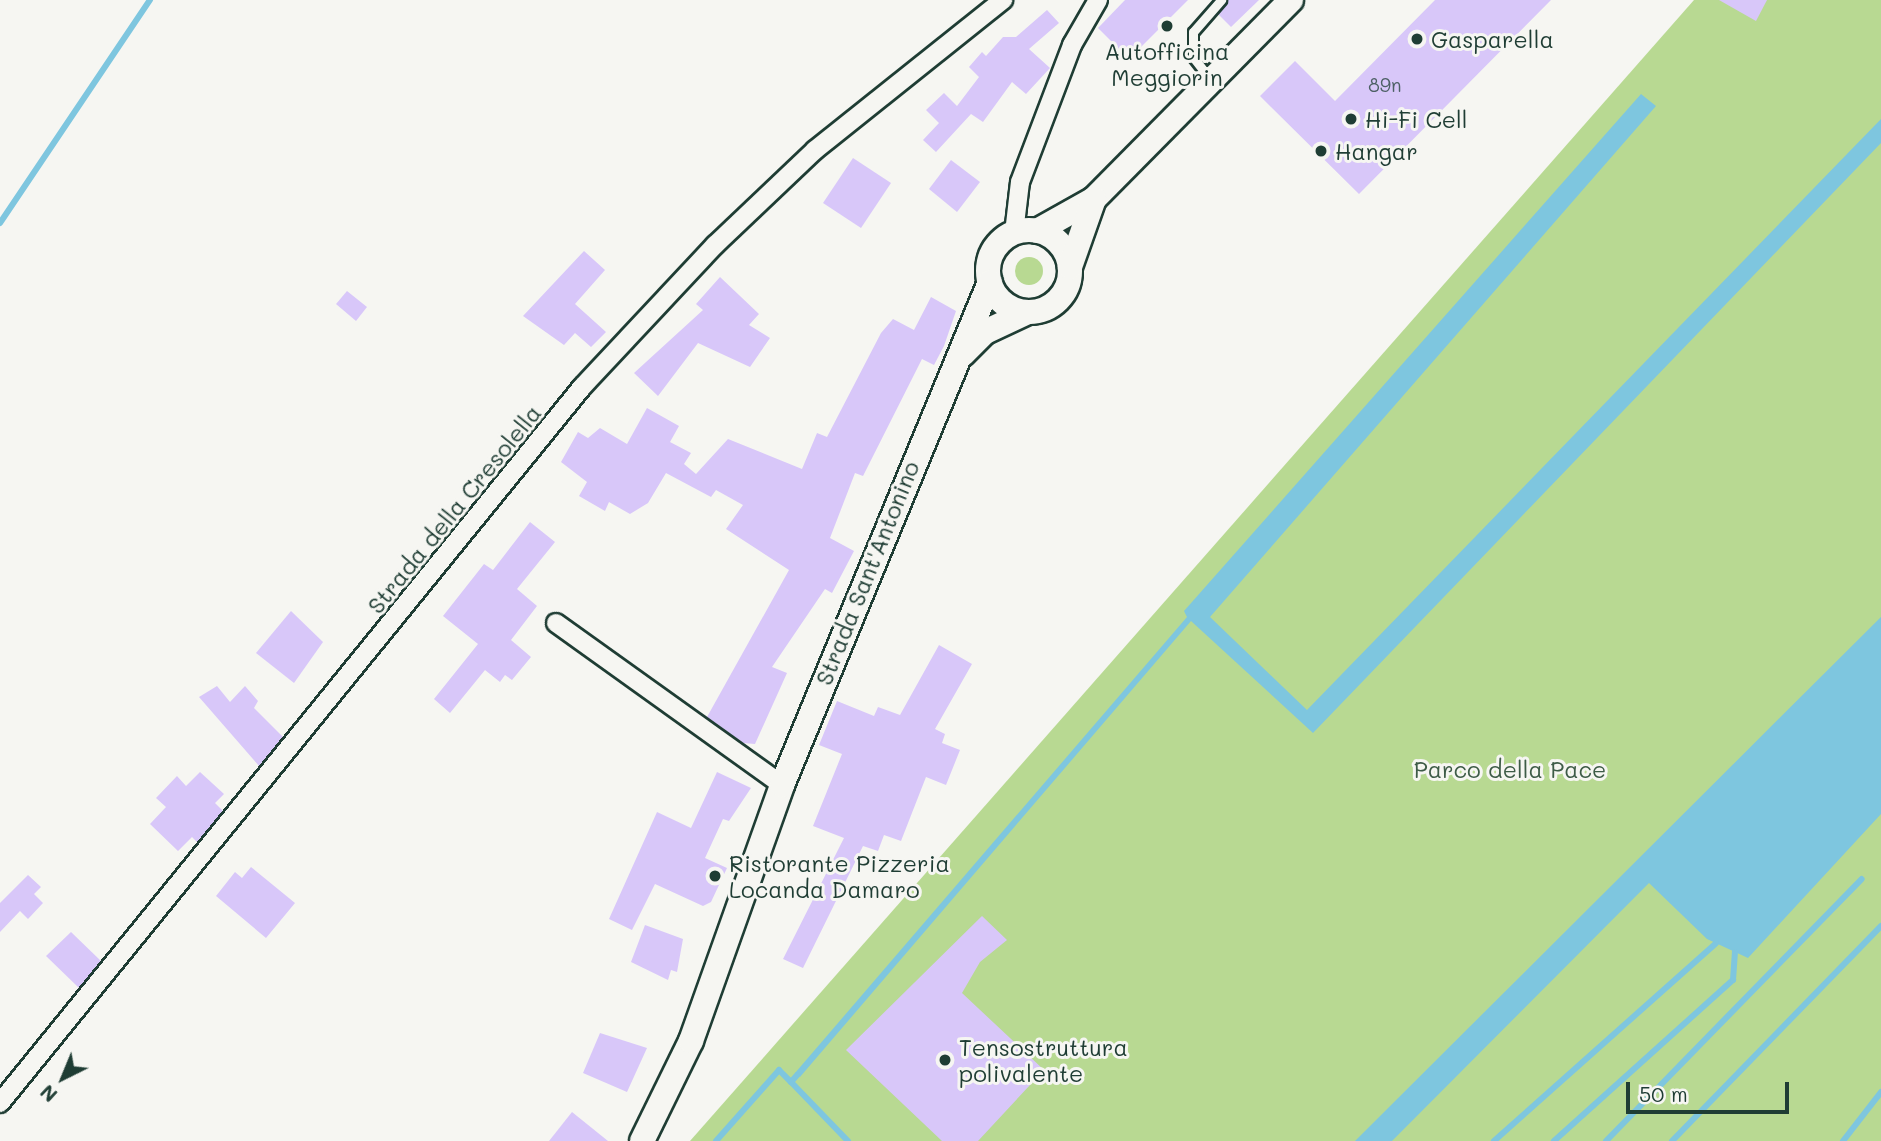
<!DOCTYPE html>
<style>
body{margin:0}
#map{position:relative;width:1881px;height:1141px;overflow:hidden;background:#f6f6f2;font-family:Mali,sans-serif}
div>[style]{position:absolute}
.green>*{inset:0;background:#b8d992}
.round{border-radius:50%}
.water>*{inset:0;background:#7ec6df}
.stream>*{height:6px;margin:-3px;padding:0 3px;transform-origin:3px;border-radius:3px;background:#7ec6df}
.building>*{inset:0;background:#d8c7f9}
.roads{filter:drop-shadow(2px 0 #1f3d34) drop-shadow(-2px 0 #1f3d34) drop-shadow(0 2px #1f3d34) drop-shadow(0 -2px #1f3d34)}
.lane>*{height:9px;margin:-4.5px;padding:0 4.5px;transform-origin:4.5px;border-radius:4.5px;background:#f6f6f2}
.street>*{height:18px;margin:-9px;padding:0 9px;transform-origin:9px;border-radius:9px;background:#f6f6f2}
.secondary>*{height:24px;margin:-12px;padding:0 12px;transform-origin:12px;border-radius:12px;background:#f6f6f2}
.secondary>.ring{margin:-12px;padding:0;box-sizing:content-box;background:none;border:24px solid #f6f6f2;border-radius:50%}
.dots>*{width:19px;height:19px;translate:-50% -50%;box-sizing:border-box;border:4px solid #f6f6f2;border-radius:50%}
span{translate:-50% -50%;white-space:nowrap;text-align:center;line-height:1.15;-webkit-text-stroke:6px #f6f6f2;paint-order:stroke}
.number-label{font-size:19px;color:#4d6065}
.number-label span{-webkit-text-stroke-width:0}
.poi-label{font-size:23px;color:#1f3d34}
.left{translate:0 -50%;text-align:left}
.street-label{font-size:23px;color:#1f3d34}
.park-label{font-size:23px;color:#3e5c47}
.north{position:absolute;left:28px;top:1043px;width:70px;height:70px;-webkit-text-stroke:5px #f6f6f2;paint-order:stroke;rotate:223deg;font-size:19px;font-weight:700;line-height:28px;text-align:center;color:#1f3d34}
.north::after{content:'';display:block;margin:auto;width:24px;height:32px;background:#1f3d34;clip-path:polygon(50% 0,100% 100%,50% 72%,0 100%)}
.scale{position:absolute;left:1626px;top:1082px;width:163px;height:32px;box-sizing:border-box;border:4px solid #1f3d34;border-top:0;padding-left:9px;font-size:21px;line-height:24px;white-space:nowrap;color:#1f3d34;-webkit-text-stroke:5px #f6f6f2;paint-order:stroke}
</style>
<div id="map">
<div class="green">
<div style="clip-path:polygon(1694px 0,1881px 0,1881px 1141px,690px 1141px)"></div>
<div class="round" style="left:1015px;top:257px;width:28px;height:28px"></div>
</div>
<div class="water">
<div style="clip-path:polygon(1641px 94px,1656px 106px,1210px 617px,1307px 710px,1881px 119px,1881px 143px,1313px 733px,1191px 621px,800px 1077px,795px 1073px,1187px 617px,1184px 611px)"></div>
<div style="clip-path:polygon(1881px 617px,1881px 814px,1748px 958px,1707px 939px,1649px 883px,1392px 1141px,1355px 1141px)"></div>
</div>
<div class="stream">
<div style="left:0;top:223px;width:269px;rotate:-56.1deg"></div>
<div style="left:791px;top:1082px;width:82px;rotate:46deg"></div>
<div style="left:716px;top:1141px;width:95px;rotate:-48.4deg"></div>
<div style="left:779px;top:1070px;width:17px;rotate:45deg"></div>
<div style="left:791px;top:1082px;width:9px;rotate:-49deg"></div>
<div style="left:1494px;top:1141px;width:297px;rotate:-41.7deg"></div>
<div style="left:1554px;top:1141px;width:241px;rotate:-42deg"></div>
<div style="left:1733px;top:980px;width:28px;rotate:-86deg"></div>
<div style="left:1606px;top:1141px;width:366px;rotate:-45.7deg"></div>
<div style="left:1672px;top:1141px;width:300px;rotate:-45.8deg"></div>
<div style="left:1843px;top:1141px;width:62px;rotate:-52.2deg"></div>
</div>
<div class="building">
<div style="clip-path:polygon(1125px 0,1188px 0,1129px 59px,1098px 28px)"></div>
<div style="clip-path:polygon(1228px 0,1259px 0,1231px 27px,1218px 14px)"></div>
<div style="clip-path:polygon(1435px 0,1551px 0,1359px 194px,1260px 96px,1295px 61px,1335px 101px)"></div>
<div style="clip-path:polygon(1719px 0,1767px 0,1756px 21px)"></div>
<div style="clip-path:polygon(1047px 10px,1059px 23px,1029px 49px,1050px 68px,1026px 94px,1012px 82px,983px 122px,971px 114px,936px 152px,923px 140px,939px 123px,926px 110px,944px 93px,957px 106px,979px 77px,969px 67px,982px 52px,986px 56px,1003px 37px,1016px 37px)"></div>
<div style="clip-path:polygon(853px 158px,891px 183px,861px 228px,823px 203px)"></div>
<div style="clip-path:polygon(951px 160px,980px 182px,957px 212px,929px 189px)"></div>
<div style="clip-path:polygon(584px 251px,605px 270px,575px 304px,606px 332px,591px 347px,575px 333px,564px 345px,523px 316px)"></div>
<div style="clip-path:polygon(720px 277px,759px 314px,749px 325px,770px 338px,750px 367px,698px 343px,658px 396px,634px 373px,703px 310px,696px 304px)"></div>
<div style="clip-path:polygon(347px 291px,367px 307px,356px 321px,336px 304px)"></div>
<div style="clip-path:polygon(931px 297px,956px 311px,944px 346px,934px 365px,922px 359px,863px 476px,855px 473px,830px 538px,854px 551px,832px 593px,825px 589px,772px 667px,787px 673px,755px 744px,743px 743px,707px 717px,789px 570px,726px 529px,743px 505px,716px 490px,711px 497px,666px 473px,648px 503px,630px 514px,609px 502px,605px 511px,579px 496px,587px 482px,561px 462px,578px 432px,588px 438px,600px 428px,627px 444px,647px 408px,679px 426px,670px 442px,691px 453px,684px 464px,696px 474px,728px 439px,802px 469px,817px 433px,827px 437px,881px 333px,893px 319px,914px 330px)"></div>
<div style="clip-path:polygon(530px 522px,555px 542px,517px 589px,537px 606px,511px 640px,531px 657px,512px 680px,505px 675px,500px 682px,485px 670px,450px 713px,434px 699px,478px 644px,443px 616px,484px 564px,493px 570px)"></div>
<div style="clip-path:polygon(291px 611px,323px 642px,294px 683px,256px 653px)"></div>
<div style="clip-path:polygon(939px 645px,972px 664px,935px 729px,945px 734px,942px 743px,960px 750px,946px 785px,926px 777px,901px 841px,884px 835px,878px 851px,863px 846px,803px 968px,783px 959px,844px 838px,813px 826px,842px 754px,819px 745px,837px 701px,874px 716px,878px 707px,900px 715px)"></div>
<div style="clip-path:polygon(217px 686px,230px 702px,245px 686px,258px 701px,254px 708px,283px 737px,259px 766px,199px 697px)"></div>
<div style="clip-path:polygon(200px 772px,224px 794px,215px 803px,223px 811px,197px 842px,192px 837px,178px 851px,150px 824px,166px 807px,156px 798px,177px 776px,186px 786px)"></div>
<div style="clip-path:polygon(717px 772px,751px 788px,729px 821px,723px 819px,705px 858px,727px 868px,711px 902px,703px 906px,655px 884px,632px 930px,609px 919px,657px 812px,691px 828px)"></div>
<div style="clip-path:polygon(251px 867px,295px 903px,266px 938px,216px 896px,235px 872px,242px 878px)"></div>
<div style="clip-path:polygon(28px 875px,41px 887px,34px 894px,43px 903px,28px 919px,20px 911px,0 932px,0 903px)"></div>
<div style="clip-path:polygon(982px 916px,1007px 940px,980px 962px,962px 993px,1044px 1070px,978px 1141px,942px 1141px,846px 1050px)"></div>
<div style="clip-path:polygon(645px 925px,683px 939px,677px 972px,671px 970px,668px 980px,631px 962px)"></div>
<div style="clip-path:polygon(71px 932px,101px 961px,79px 988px,46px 956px)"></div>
<div style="clip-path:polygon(600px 1033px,647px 1048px,627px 1092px,583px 1073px)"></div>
<div style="clip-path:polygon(572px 1112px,608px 1141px,549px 1141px)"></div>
</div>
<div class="roads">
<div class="lane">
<div style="left:1211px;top:80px;width:29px;rotate:-128deg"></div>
<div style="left:1193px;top:57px;width:25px;rotate:-90deg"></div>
<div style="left:1193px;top:32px;width:43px;rotate:-48.8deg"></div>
</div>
<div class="street">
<div style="left:1014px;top:233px;width:51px;rotate:-83.3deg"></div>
<div style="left:1020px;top:182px;width:147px;rotate:-69.2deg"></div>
<div style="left:1072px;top:45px;width:52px;rotate:-60deg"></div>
<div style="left:556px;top:623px;width:278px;rotate:35.6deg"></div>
<div style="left:0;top:1103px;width:923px;rotate:-50.89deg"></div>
<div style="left:582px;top:387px;width:195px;rotate:-46.9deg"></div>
<div style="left:715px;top:245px;width:138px;rotate:-43.5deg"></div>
<div style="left:815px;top:150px;width:241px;rotate:-38.6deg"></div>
</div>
<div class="secondary">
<div class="ring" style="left:988px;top:230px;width:58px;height:58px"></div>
<div style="left:1037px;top:231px;width:65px;rotate:-29.3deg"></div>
<div style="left:1094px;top:199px;width:280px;rotate:-45.3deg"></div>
<div style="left:1070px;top:267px;width:72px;rotate:-70.6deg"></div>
<div style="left:963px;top:354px;width:31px;rotate:-45deg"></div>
<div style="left:985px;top:332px;width:47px;rotate:-24.9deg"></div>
<div style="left:642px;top:1141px;width:111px;rotate:-63.9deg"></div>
<div style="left:691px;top:1041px;width:272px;rotate:-70.4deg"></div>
<div style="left:782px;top:785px;width:544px;rotate:-67.53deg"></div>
</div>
</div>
<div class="dots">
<div style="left:1167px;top:26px;background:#1f3d34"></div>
<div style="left:1417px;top:39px;background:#1f3d34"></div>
<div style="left:1351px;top:119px;background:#1f3d34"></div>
<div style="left:1321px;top:151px;background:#1f3d34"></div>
<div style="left:715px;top:876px;background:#1f3d34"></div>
<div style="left:945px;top:1060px;background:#1f3d34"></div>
</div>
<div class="number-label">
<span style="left:1385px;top:85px">89n</span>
</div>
<div class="poi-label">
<span class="left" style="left:1431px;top:39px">Gasparella</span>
<span style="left:1167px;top:64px">Autofficina<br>Meggiorin</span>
<span class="left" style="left:1365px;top:119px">Hi-Fi Cell</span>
<span class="left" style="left:1335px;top:151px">Hangar</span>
<span class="left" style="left:729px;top:876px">Ristorante Pizzeria<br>Locanda Damaro</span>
<span class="left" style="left:959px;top:1060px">Tensostruttura<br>polivalente</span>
</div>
<div class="street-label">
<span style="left:454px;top:509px;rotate:-51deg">Strada della Cresolella</span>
<span style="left:867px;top:573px;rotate:-68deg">Strada Sant'Antonino</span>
</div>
<div class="park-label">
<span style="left:1510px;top:769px">Parco della Pace</span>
</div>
<div class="north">N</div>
<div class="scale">50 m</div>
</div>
